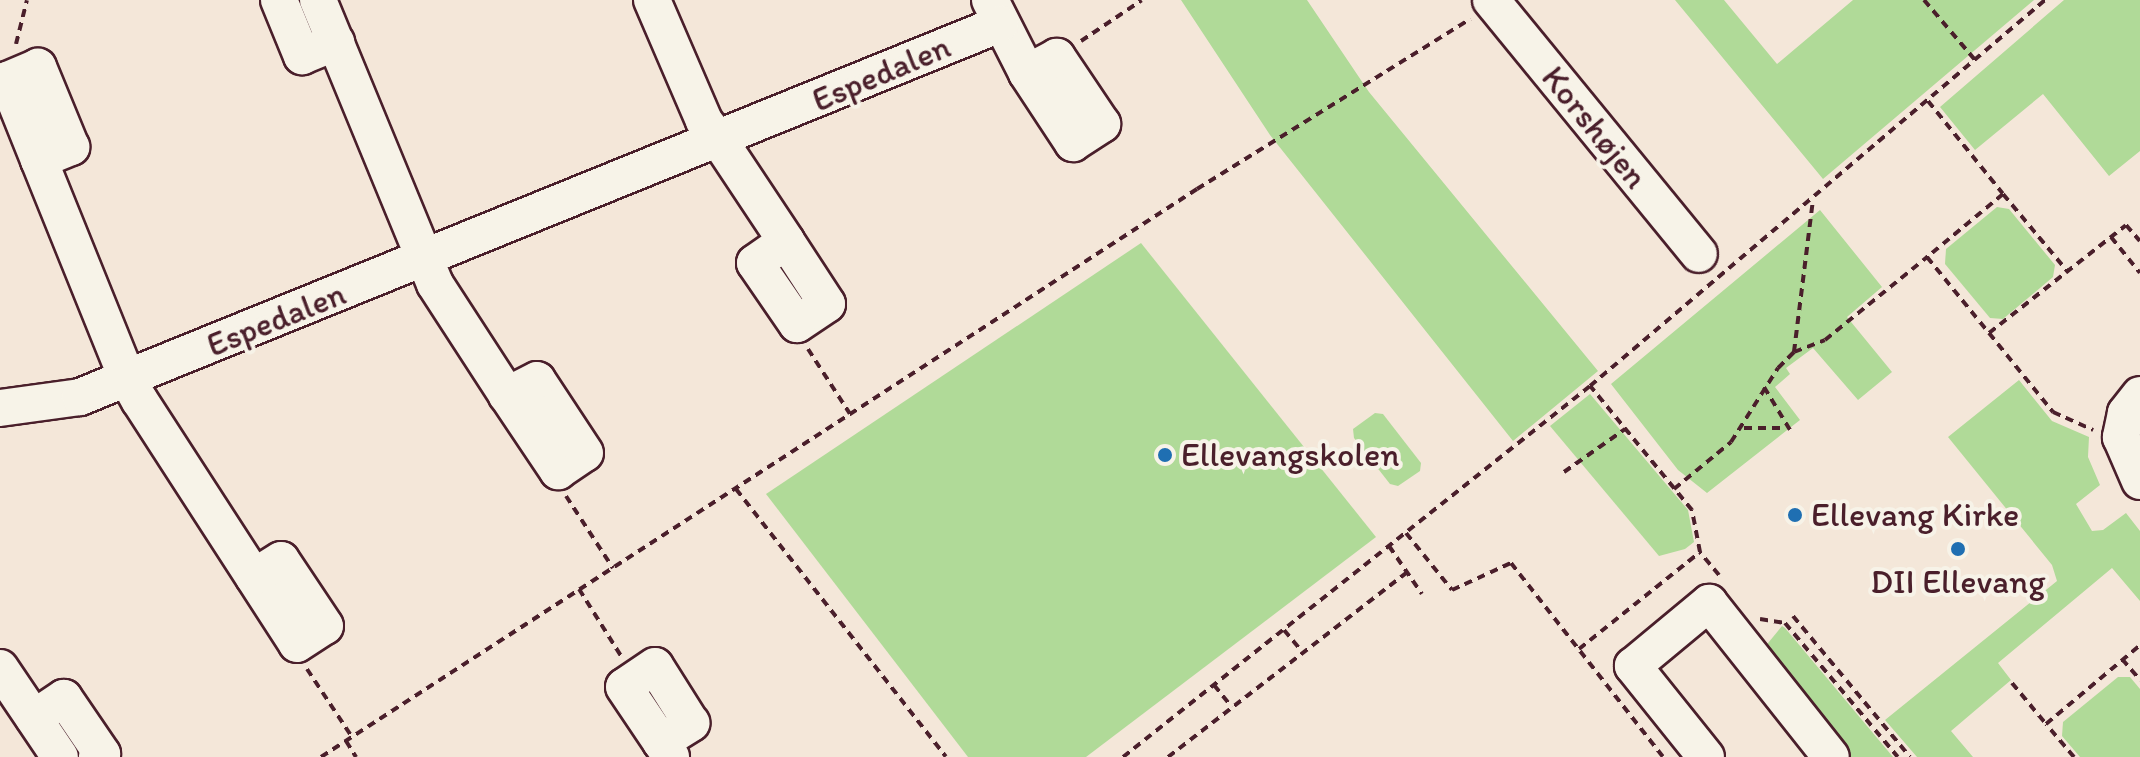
<!DOCTYPE html>
<meta charset="utf-8">
<style>
body{margin:0}
#map{position:relative;width:2140px;height:757px;overflow:hidden;background:#f4e7d9;font-family:Itim,sans-serif}
div>[style]{position:absolute}
.green>*{inset:0;background:#b0da98}
.path>*{height:4px;margin-top:-2px;transform-origin:0;background:repeating-linear-gradient(90deg,#4a1f2b 0 8px,transparent 0 14px)}
.roads{filter:drop-shadow(2px 0 #4a1f2b) drop-shadow(-2px 0 #4a1f2b) drop-shadow(0 2px #4a1f2b) drop-shadow(0 -2px #4a1f2b)}
.minor>*{height:36px;margin:-18px;padding:0 18px;transform-origin:18px;border-radius:18px;background:#f7f3e8}
.dots>*{width:22px;height:22px;translate:-50% -50%;box-sizing:border-box;border:4px solid #f7f3e8;border-radius:50%}
span{translate:-50% -50%;white-space:nowrap;text-align:center;line-height:1.15;-webkit-text-stroke:8px #f7f3e8;paint-order:stroke}
.street-label{font-size:34px;color:#4a1f2b}
.poi-label{font-size:34px;color:#4a1f2b}
.left{translate:0 -50%;text-align:left}
</style>
<div id="map">
<div class="green">
<div style="clip-path:polygon(1181px 0,1307px 0,1369px 92px,1598px 371px,1513px 441px,1270px 135px)"></div>
<div style="clip-path:polygon(1675px 0,1724px 0,1777px 64px,1853px 0,2034px 0,1823px 179px)"></div>
<div style="clip-path:polygon(2064px 0,2140px 0,2140px 151px,2109px 176px,2043px 94px,1975px 150px,1940px 107px)"></div>
<div style="clip-path:polygon(1997px 207px,2009px 209px,2055px 265px,2053px 277px,2003px 319px,1990px 318px,1945px 264px,1946px 249px)"></div>
<div style="clip-path:polygon(1820px 210px,1882px 287px,1847px 317px,1892px 372px,1858px 400px,1813px 348px,1786px 368px,1790px 374px,1775px 387px,1800px 420px,1707px 493px,1678px 470px,1611px 384px)"></div>
<div style="clip-path:polygon(1141px 243px,1376px 537px,1086px 757px,968px 757px,766px 494px)"></div>
<div style="clip-path:polygon(2019px 380px,2052px 421px,2089px 437px,2088px 457px,2100px 485px,2076px 504px,2092px 531px,2103px 530px,2126px 513px,2140px 531px,2140px 601px,2112px 568px,1998px 663px,2011px 680px,1951px 731px,1973px 757px,1917px 757px,1885px 720px,2057px 581px,2052px 565px,1948px 437px)"></div>
<div style="clip-path:polygon(1590px 394px,1688px 510px,1694px 542px,1685px 549px,1659px 556px,1550px 426px)"></div>
<div style="clip-path:polygon(1375px 413px,1383px 414px,1421px 463px,1420px 471px,1398px 486px,1390px 484px,1354px 438px,1353px 429px)"></div>
<div style="clip-path:polygon(1782px 626px,1785px 628px,1893px 757px,1841px 757px,1759px 654px)"></div>
<div style="clip-path:polygon(2118px 677px,2130px 677px,2140px 689px,2140px 757px,2080px 757px,2062px 736px,2063px 722px)"></div>
</div>
<div class="path">
<div style="left:1924px;top:0;width:79px;rotate:49.6deg"></div>
<div style="left:1081px;top:41px;width:73px;rotate:-33.9deg"></div>
<div style="left:16px;top:44px;width:45px;rotate:-76deg"></div>
<div style="left:1928px;top:101px;width:119px;rotate:51.1deg"></div>
<div style="left:2003px;top:194px;width:99px;rotate:140.3deg"></div>
<div style="left:1927px;top:257px;width:98px;rotate:50.8deg"></div>
<div style="left:1989px;top:333px;width:174px;rotate:-38.2deg"></div>
<div style="left:2126px;top:225px;width:21px;rotate:49deg"></div>
<div style="left:2003px;top:194px;width:102px;rotate:50.2deg"></div>
<div style="left:2111px;top:237px;width:46px;rotate:51.1deg"></div>
<div style="left:1989px;top:333px;width:102px;rotate:51deg"></div>
<div style="left:2053px;top:412px;width:44px;rotate:24.2deg"></div>
<div style="left:808px;top:349px;width:77px;rotate:57.1deg"></div>
<div style="left:1794px;top:352px;width:153px;rotate:-82.9deg"></div>
<div style="left:1764px;top:387px;width:50px;rotate:58.8deg"></div>
<div style="left:1744px;top:428px;width:40px"></div>
<div style="left:1564px;top:472px;width:75px;rotate:-35.2deg"></div>
<div style="left:736px;top:489px;width:340px;rotate:51.9deg"></div>
<div style="left:1674px;top:489px;width:74px;rotate:-39.5deg"></div>
<div style="left:1731px;top:442px;width:88px;rotate:-57.6deg"></div>
<div style="left:1778px;top:368px;width:23px;rotate:-45deg"></div>
<div style="left:1794px;top:352px;width:33px;rotate:-21deg"></div>
<div style="left:1825px;top:340px;width:132px;rotate:-39.1deg"></div>
<div style="left:566px;top:496px;width:86px;rotate:56.9deg"></div>
<div style="left:1406px;top:533px;width:73px;rotate:51.1deg"></div>
<div style="left:1452px;top:590px;width:65px;rotate:-24.6deg"></div>
<div style="left:1511px;top:563px;width:246px;rotate:51.9deg"></div>
<div style="left:1389px;top:546px;width:58px;rotate:55.5deg"></div>
<div style="left:1719px;top:575px;width:30px;rotate:-130deg"></div>
<div style="left:1700px;top:552px;width:43px;rotate:-100.8deg"></div>
<div style="left:1692px;top:510px;width:161px;rotate:-129.4deg"></div>
<div style="left:1590px;top:386px;width:597px;rotate:-40.31deg"></div>
<div style="left:579px;top:589px;width:79px;rotate:57.9deg"></div>
<div style="left:1793px;top:616px;width:183px;rotate:50.3deg"></div>
<div style="left:1760px;top:619px;width:25px;rotate:9deg"></div>
<div style="left:1785px;top:623px;width:175px;rotate:49.9deg"></div>
<div style="left:1284px;top:630px;width:30px;rotate:50deg"></div>
<div style="left:1579px;top:649px;width:155px;rotate:-38.7deg"></div>
<div style="left:2122px;top:659px;width:28px;rotate:49deg"></div>
<div style="left:307px;top:669px;width:82px;rotate:56.5deg"></div>
<div style="left:2012px;top:683px;width:53px;rotate:50.3deg"></div>
<div style="left:1214px;top:685px;width:28px;rotate:51deg"></div>
<div style="left:346px;top:741px;width:19px;rotate:58deg"></div>
<div style="left:321px;top:757px;width:1044px;rotate:-32.96deg"></div>
<div style="left:1197px;top:189px;width:322px;rotate:-31.9deg"></div>
<div style="left:1123px;top:757px;width:596px;rotate:-38.46deg"></div>
<div style="left:1168px;top:757px;width:302px;rotate:-37.7deg"></div>
<div style="left:2074px;top:757px;width:43px;rotate:-130.3deg"></div>
<div style="left:2046px;top:724px;width:123px;rotate:-40deg"></div>
</div>
<div class="roads">
<div class="minor">
<div style="left:279px;top:0;width:61px;rotate:67.7deg"></div>
<div style="left:302px;top:56px;width:37px;rotate:-22deg"></div>
<div style="left:318px;top:0;width:307px;rotate:67.6deg"></div>
<div style="left:435px;top:284px;width:132px;rotate:57deg"></div>
<div style="left:507px;top:395px;width:92px;rotate:56.1deg"></div>
<div style="left:558px;top:471px;width:32px;rotate:-34deg"></div>
<div style="left:585px;top:453px;width:87px;rotate:-123.3deg"></div>
<div style="left:537px;top:380px;width:34px;rotate:153deg"></div>
<div style="left:652px;top:0;width:132px;rotate:66.7deg"></div>
<div style="left:704px;top:121px;width:24px;rotate:52deg"></div>
<div style="left:719px;top:140px;width:121px;rotate:56.4deg"></div>
<div style="left:786px;top:241px;width:75px;rotate:56.9deg"></div>
<div style="left:827px;top:304px;width:36px;rotate:146deg"></div>
<div style="left:797px;top:324px;width:74px;rotate:-124.5deg"></div>
<div style="left:755px;top:263px;width:38px;rotate:-35deg"></div>
<div style="left:990px;top:0;width:82px;rotate:63.1deg"></div>
<div style="left:1027px;top:73px;width:84px;rotate:56.7deg"></div>
<div style="left:1073px;top:143px;width:35px;rotate:-33deg"></div>
<div style="left:1102px;top:124px;width:81px;rotate:-123.9deg"></div>
<div style="left:1057px;top:57px;width:34px;rotate:152deg"></div>
<div style="left:1491px;top:0;width:328px;rotate:50.7deg"></div>
<div style="left:39px;top:160px;width:35px;rotate:-22deg"></div>
<div style="left:71px;top:147px;width:87px;rotate:-112.4deg"></div>
<div style="left:38px;top:67px;width:34px;rotate:157deg"></div>
<div style="left:7px;top:80px;width:86px;rotate:68.2deg"></div>
<div style="left:39px;top:160px;width:235px;rotate:68deg"></div>
<div style="left:127px;top:378px;width:26px;rotate:61deg"></div>
<div style="left:140px;top:401px;width:289px;rotate:57.1deg"></div>
<div style="left:297px;top:644px;width:33px;rotate:-33deg"></div>
<div style="left:325px;top:626px;width:79px;rotate:-123.7deg"></div>
<div style="left:281px;top:560px;width:32px;rotate:148deg"></div>
<div style="left:2140px;top:395px;width:23px;rotate:128deg"></div>
<div style="left:2126px;top:413px;width:25px;rotate:102deg"></div>
<div style="left:2121px;top:437px;width:48px;rotate:66.6deg"></div>
<div style="left:0;top:408px;width:81px;rotate:-7.8deg"></div>
<div style="left:80px;top:397px;width:993px;rotate:-22.07deg"></div>
<div style="left:0;top:668px;width:107px;rotate:56deg"></div>
<div style="left:34px;top:718px;width:36px;rotate:-34deg"></div>
<div style="left:64px;top:698px;width:68px;rotate:55.8deg"></div>
<div style="left:102px;top:754px;width:6px;rotate:149deg"></div>
<div style="left:661px;top:742px;width:36px;rotate:-32deg"></div>
<div style="left:691px;top:723px;width:67px;rotate:-122.3deg"></div>
<div style="left:655px;top:666px;width:37px;rotate:146deg"></div>
<div style="left:624px;top:687px;width:66px;rotate:56.1deg"></div>
<div style="left:661px;top:742px;width:18px;rotate:56deg"></div>
<div style="left:1706px;top:757px;width:117px;rotate:-128.7deg"></div>
<div style="left:1633px;top:666px;width:99px;rotate:-39.7deg"></div>
<div style="left:1709px;top:603px;width:196px;rotate:51.6deg"></div>
</div>
</div>
<div class="dots">
<div style="left:1165px;top:455px;background:#1f6fb2"></div>
<div style="left:1795px;top:515px;background:#1f6fb2"></div>
<div style="left:1958px;top:549px;background:#1f6fb2"></div>
</div>
<div class="street-label">
<span style="left:881px;top:73px;rotate:-23deg">Espedalen</span>
<span style="left:1595px;top:127px;rotate:51deg">Korshøjen</span>
<span style="left:276px;top:319px;rotate:-22deg">Espedalen</span>
</div>
<div class="poi-label">
<span class="left" style="left:1181px;top:455px">Ellevangskolen</span>
<span class="left" style="left:1811px;top:515px">Ellevang Kirke</span>
<span style="left:1958px;top:582px">DII Ellevang</span>
</div>
</div>
